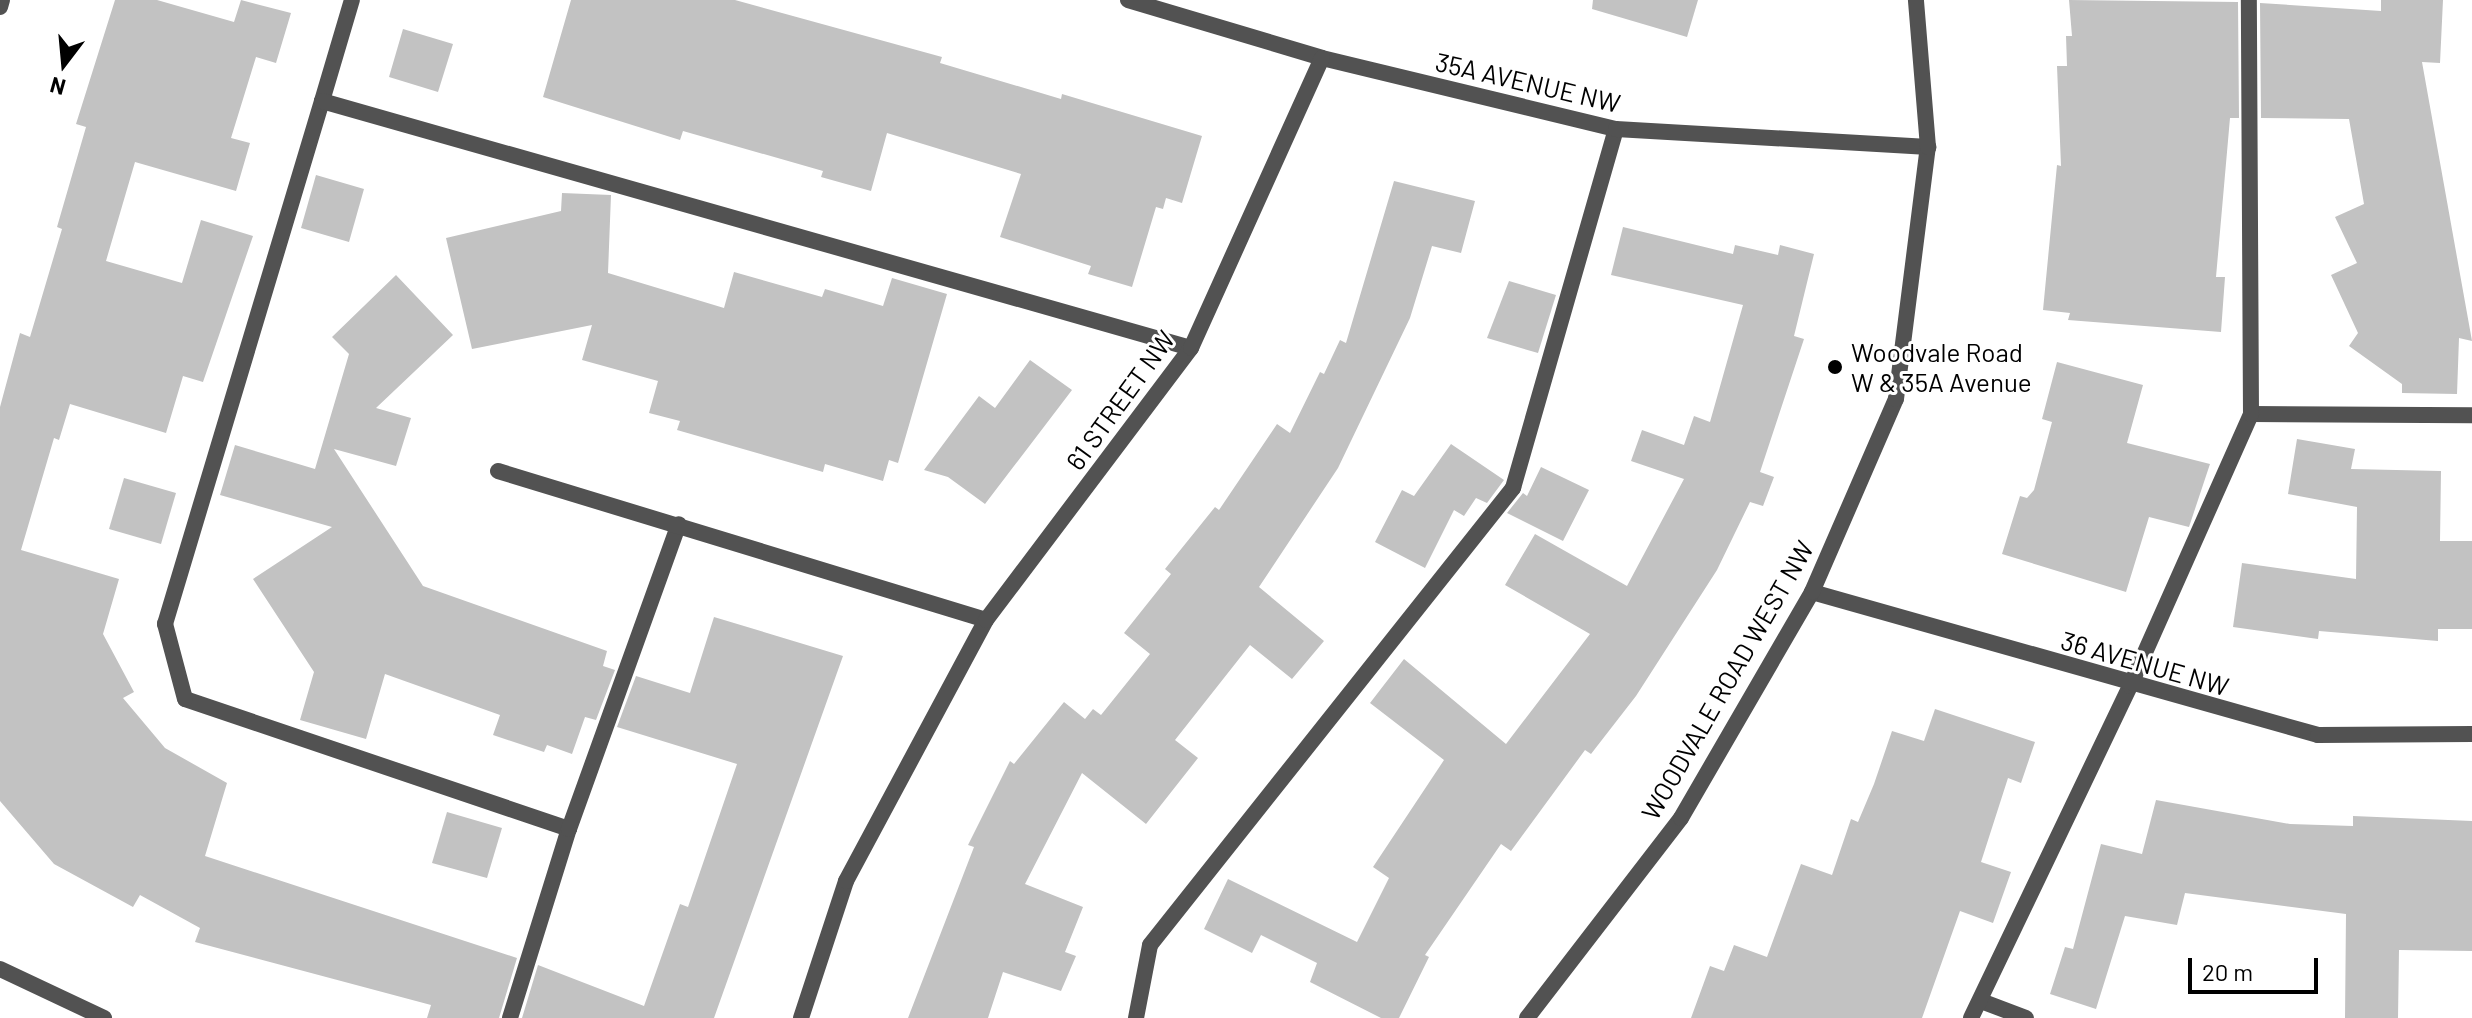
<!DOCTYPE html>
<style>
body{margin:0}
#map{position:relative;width:2472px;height:1018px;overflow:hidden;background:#fff;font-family:Barlow,sans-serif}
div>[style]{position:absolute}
.building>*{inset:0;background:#c2c2c2}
.service>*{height:16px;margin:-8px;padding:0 8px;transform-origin:8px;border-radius:8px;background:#525252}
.minor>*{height:16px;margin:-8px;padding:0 8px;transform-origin:8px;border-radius:8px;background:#525252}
.tertiary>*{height:16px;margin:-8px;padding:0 8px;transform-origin:8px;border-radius:8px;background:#525252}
.dots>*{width:22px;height:22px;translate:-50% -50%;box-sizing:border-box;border:4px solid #fff;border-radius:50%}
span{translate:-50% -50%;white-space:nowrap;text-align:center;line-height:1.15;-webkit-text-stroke:6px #fff;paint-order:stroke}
.street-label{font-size:26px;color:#000}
.poi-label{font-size:26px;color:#000}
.left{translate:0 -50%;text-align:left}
.north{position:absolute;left:24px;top:24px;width:80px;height:80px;-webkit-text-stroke:6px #fff;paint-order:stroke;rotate:196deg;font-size:22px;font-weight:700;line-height:32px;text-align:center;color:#000}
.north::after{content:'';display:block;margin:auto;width:28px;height:36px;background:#000;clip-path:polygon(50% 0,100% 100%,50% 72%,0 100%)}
.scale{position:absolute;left:2188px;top:958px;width:130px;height:36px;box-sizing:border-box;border:4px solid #000;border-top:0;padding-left:10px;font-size:24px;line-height:28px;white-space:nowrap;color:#000;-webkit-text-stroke:6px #fff;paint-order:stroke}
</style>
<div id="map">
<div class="building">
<div style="clip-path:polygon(115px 0,157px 0,234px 22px,241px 0,291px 13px,276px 63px,256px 57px,231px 138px,250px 143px,236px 191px,135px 162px,106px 261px,182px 283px,201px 220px,253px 236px,203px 382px,183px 376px,166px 433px,70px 404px,59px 440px,54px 438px,21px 550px,119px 579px,103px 634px,134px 692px,123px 698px,165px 748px,227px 783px,205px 856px,517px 958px,499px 1018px,427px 1018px,431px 1005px,195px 942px,200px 928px,140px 895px,133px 907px,54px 864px,0 801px,0 407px,20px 333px,30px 337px,62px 229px,57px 227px,86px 127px,76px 124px)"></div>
<div style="clip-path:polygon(571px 0,735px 0,942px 57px,940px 63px,1061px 99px,1062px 94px,1202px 136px,1182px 203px,1166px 198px,1163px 209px,1156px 207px,1132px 287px,1088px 274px,1091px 266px,1000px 237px,1021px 174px,887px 133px,871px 191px,821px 177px,823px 171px,683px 131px,680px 140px,543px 97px)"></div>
<div style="clip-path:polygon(1593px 0,1698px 0,1687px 37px,1592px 9px)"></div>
<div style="clip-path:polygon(2069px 0,2238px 2px,2239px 118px,2230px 118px,2216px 277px,2225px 277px,2221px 332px,2068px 320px,2070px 313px,2043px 310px,2057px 165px,2061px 166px,2057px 66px,2067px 66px,2066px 36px,2072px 36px)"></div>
<div style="clip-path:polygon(2381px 0,2443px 0,2440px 63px,2422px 62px,2472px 341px,2459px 338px,2457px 394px,2402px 393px,2402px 384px,2349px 346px,2358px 333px,2331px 275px,2357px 263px,2335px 217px,2364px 204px,2349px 119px,2261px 118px,2260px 3px,2381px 11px)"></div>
<div style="clip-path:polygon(403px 29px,453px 44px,438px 92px,389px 77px)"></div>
<div style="clip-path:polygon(316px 175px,364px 189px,349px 242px,301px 228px)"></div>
<div style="clip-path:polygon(1394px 181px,1475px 201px,1461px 253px,1432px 246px,1410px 318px,1338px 468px,1259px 587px,1324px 641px,1292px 679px,1250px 645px,1175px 740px,1198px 758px,1146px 824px,1082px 773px,1025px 884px,1083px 907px,1065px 952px,1076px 956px,1061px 991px,1003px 972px,988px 1018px,908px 1018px,974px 847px,968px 845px,1010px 761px,1014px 764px,1064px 702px,1085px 719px,1093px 709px,1101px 715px,1150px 654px,1124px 633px,1171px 574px,1165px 569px,1215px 507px,1219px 510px,1277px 424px,1290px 433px,1320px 372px,1324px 374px,1340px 340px,1346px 343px)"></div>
<div style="clip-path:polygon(562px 193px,611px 195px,608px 273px,724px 308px,734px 272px,822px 297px,825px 289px,883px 306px,892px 278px,947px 294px,898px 463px,889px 460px,883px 481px,825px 464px,823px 472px,677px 430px,680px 421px,649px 413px,658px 381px,582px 360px,592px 325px,472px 349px,446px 238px,561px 211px)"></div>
<div style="clip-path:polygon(1623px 227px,1733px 254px,1735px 245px,1778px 255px,1780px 245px,1814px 254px,1794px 336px,1804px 339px,1760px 472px,1774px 477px,1763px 506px,1750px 502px,1717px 570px,1636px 696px,1591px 754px,1585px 750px,1511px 851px,1501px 844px,1425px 955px,1429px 957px,1399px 1018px,1381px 1018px,1310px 982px,1317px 963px,1261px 935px,1252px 953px,1204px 929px,1228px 879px,1357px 942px,1389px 878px,1373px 867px,1444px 760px,1370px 703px,1404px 659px,1506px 744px,1590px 634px,1505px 585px,1535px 534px,1627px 586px,1684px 479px,1631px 461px,1642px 430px,1684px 445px,1694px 416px,1710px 422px,1743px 305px,1611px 275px)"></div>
<div style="clip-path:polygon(396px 275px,453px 335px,376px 408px,411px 418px,396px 466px,334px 449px,423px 586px,607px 651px,603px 666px,615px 670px,596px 720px,585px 717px,572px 754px,547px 745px,544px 752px,493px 735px,500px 715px,385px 674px,366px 739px,300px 720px,314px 672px,253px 579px,332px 527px,220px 495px,235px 445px,315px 469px,349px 354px,332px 337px)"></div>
<div style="clip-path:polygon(1509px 281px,1556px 295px,1538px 353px,1487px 338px)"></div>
<div style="clip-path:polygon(1030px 360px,1072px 390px,985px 504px,948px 477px,924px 470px,979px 396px,995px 408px)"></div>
<div style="clip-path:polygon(2057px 362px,2143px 385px,2127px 443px,2210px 464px,2189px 527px,2149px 517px,2126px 592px,2002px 554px,2020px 496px,2027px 498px,2034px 490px,2052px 422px,2042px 419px)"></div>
<div style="clip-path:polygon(2297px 439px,2355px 449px,2351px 469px,2441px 471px,2440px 541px,2472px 541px,2472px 629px,2438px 629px,2438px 641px,2319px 631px,2318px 639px,2233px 627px,2242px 563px,2356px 579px,2357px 507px,2288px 494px)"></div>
<div style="clip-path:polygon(1451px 444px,1504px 480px,1487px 503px,1476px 498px,1464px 516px,1454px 510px,1425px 568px,1375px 542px,1402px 490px,1414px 496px)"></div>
<div style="clip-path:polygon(1541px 467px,1589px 490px,1563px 541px,1507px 513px,1523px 493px,1527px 496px)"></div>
<div style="clip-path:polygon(124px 478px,176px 493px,161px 544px,109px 529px)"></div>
<div style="clip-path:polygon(714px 617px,843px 656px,714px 1018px,522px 1018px,538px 965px,644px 1006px,680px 904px,688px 907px,737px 764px,617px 727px,636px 676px,690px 693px)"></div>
<div style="clip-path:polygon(1935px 709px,2035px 742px,2021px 783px,2008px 778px,1981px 862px,2011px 872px,1993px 923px,1960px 911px,1922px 1018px,1691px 1018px,1710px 966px,1724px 971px,1734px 945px,1767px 957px,1801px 864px,1832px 875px,1851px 819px,1858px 822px,1874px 784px,1892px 731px,1924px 741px)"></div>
<div style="clip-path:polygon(2156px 800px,2290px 824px,2353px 826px,2353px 816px,2472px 821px,2472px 951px,2399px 950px,2398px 1018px,2345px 1018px,2346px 914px,2185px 893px,2177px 925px,2125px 916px,2096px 1009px,2050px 994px,2065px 947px,2073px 949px,2101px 844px,2142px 854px)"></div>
<div style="clip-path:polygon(447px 812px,502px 828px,487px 878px,432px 863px)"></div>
</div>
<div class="service">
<div style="left:322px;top:101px;width:105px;rotate:-73.5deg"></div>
<div style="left:2251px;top:414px;width:221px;rotate:0.3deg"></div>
<div style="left:569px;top:829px;width:405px;rotate:-161.3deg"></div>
<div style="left:185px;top:699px;width:78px;rotate:-104.9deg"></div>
<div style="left:165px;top:624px;width:546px;rotate:-73.29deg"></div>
<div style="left:322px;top:101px;width:903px;rotate:15.87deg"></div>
<div style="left:1981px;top:1001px;width:48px;rotate:20.7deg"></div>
<div style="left:510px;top:1018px;width:198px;rotate:-72.7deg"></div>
<div style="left:569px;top:829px;width:324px;rotate:-70.2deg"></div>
<div style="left:1136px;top:1018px;width:74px;rotate:-79.1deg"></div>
<div style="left:1150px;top:945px;width:584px;rotate:-51.54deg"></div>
<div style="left:1513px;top:488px;width:373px;rotate:-74deg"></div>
<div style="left:1971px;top:1018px;width:368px;rotate:-64.4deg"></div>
<div style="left:2130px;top:686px;width:298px;rotate:-66deg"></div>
<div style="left:2251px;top:414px;width:414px;rotate:-90.3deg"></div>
</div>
<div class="minor">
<div style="left:1128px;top:0;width:202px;rotate:16.6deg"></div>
<div style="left:1322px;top:58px;width:302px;rotate:13.6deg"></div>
<div style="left:1616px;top:129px;width:313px;rotate:3.3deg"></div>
<div style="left:0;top:7px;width:7px;rotate:-74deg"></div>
<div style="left:498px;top:471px;width:510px;rotate:16.98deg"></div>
<div style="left:1812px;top:592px;width:526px;rotate:15.78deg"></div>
<div style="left:2318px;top:735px;width:154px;rotate:-0.4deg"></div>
<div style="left:0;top:969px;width:115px;rotate:25.2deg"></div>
<div style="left:801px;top:1018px;width:144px;rotate:-71.8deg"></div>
<div style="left:846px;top:881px;width:296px;rotate:-61.8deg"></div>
<div style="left:986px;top:620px;width:341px;rotate:-53deg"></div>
<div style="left:1191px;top:348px;width:318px;rotate:-65.7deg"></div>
</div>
<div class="tertiary">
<div style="left:1527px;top:1018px;width:252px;rotate:-52.4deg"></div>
<div style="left:1681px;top:818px;width:261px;rotate:-59.9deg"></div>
<div style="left:1812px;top:592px;width:210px;rotate:-66.5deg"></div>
<div style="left:1896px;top:399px;width:254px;rotate:-82.8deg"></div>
<div style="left:1928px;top:147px;width:147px;rotate:-94.7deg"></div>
</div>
<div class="dots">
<div style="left:1835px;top:367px;background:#000"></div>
</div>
<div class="street-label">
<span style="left:1528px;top:82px;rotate:13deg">35A AVENUE NW</span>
<span style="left:1120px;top:400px;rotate:-54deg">61 STREET NW</span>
<span style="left:2145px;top:663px;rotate:16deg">36 AVENUE NW</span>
<span style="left:1727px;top:680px;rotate:-60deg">WOODVALE ROAD WEST NW</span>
</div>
<div class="poi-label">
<span class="left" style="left:1851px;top:367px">Woodvale Road<br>W &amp; 35A Avenue</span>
</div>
<div class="north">N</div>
<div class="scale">20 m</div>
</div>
